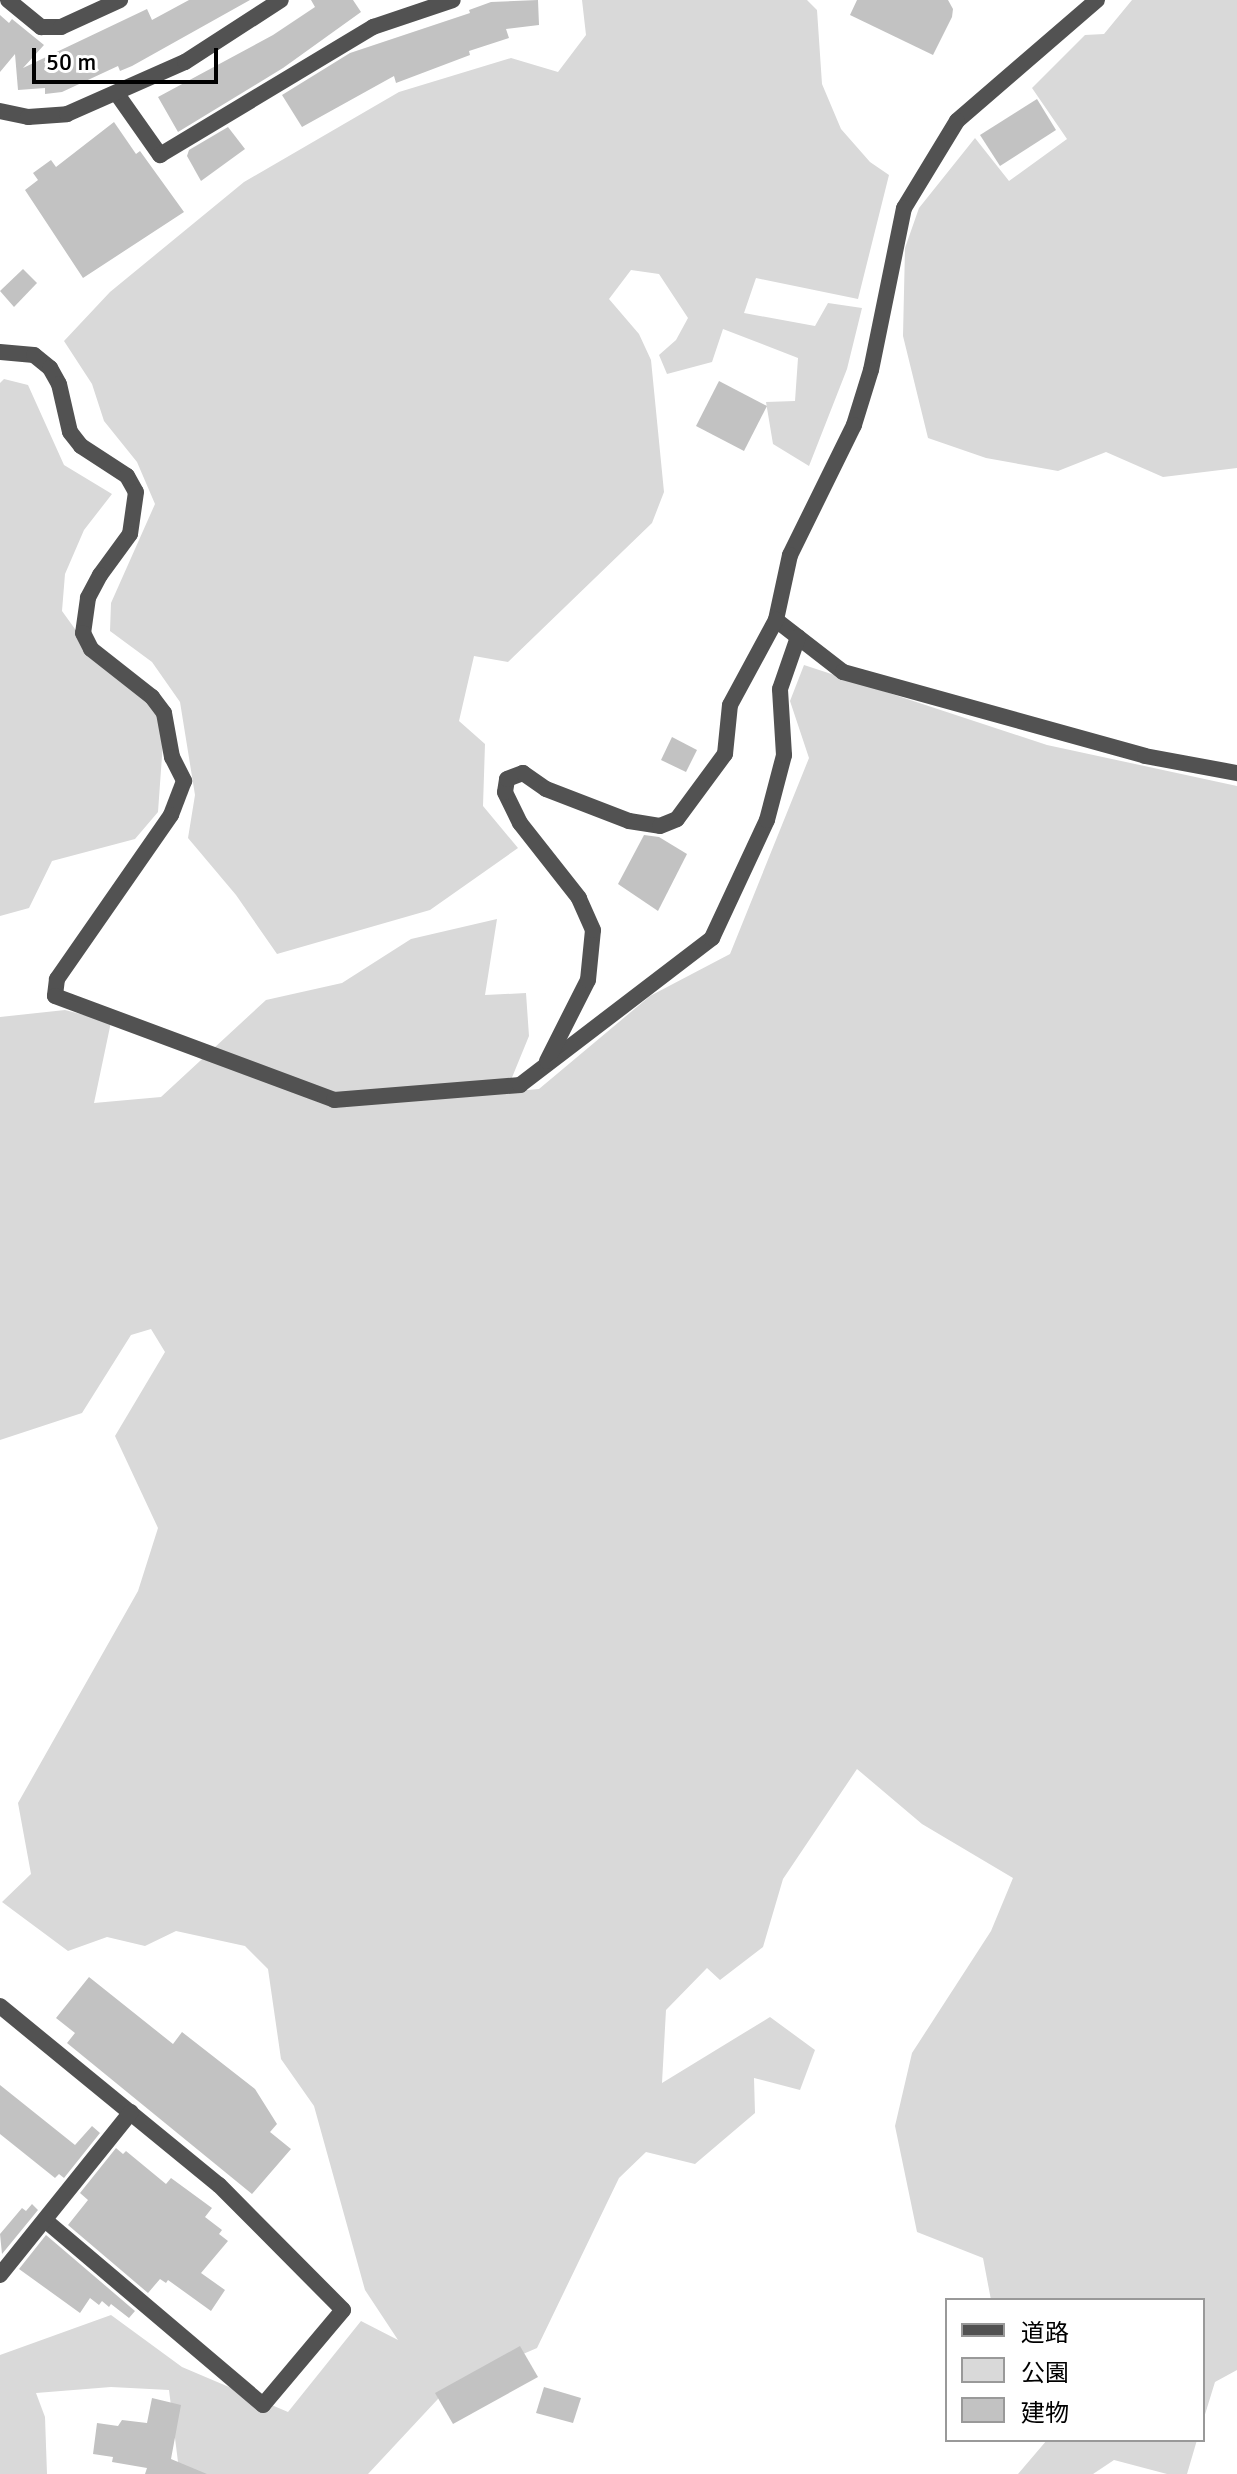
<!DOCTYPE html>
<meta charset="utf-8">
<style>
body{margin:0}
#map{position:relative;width:1237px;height:2474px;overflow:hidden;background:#fff;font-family:Signika,"Noto Sans JP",sans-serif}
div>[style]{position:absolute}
.green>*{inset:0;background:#d9d9d9}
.building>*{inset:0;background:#c2c2c2}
.minor>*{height:16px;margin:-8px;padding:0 8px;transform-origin:8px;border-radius:8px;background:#525252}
.tertiary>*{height:16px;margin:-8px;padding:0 8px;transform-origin:8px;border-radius:8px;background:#525252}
span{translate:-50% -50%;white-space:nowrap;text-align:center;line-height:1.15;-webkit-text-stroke:6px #fff;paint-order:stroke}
.legend{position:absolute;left:945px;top:2298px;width:260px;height:144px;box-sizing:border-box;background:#fff;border:2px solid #999;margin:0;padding:10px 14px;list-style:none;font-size:24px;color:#000}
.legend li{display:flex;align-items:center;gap:16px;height:40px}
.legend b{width:40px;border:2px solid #999}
.scale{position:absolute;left:32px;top:48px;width:186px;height:36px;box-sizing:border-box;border:4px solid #000;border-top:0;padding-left:10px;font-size:24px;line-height:28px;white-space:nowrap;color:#000;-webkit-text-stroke:6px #fff;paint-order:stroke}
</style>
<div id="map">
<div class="green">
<div style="clip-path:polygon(582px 0,807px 0,817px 10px,822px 84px,841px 129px,870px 162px,889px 175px,858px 299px,756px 278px,744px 313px,815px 326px,828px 303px,862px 308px,847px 369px,809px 466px,773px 444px,766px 402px,795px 401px,798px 358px,723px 329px,712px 362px,667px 374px,659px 355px,676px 340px,688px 318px,659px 274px,631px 270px,609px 299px,639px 334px,651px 360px,664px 492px,652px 523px,508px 662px,474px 656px,459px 721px,485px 744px,483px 806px,518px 848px,430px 910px,277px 954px,236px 895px,188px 838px,195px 795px,180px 702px,152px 662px,110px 631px,111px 603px,155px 504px,137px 462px,104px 421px,92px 384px,64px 341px,110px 292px,244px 182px,399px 92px,511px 58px,558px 72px,586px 35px)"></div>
<div style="clip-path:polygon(1132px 0,1237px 0,1237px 468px,1163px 477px,1106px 452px,1058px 471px,986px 458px,928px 438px,903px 336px,905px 248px,919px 208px,975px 138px,1009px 181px,1067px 139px,1032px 88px,1085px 35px,1104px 34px)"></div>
<div style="clip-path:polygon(4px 379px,28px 385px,64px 465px,112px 494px,84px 530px,65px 574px,62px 611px,93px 654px,149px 702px,164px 728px,158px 812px,135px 839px,52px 861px,29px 908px,0 916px,0 383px)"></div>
<div style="clip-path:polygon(804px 665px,1047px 745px,1237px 786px,1237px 2370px,1215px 2382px,1203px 2421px,1203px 2300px,991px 2300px,983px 2258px,917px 2232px,895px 2126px,912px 2053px,991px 1931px,1013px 1878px,922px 1824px,857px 1769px,783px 1879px,763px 1947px,720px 1980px,707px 1968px,666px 2010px,662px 2083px,770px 2017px,815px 2050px,800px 2090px,754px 2078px,755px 2113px,695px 2164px,646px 2152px,619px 2178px,537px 2348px,451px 2385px,368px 2474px,195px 2474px,179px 2470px,169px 2390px,111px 2387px,36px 2393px,45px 2417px,47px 2474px,0 2474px,0 2355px,111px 2315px,182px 2367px,288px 2412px,361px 2321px,398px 2340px,365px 2290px,314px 2106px,281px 2059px,268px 1969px,245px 1946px,176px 1931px,145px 1946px,107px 1937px,68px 1951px,2px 1902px,31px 1874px,18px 1803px,138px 1591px,158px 1528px,115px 1436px,165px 1352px,151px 1329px,131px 1335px,82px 1413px,0 1440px,0 1017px,65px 1010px,111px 1022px,94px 1103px,161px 1097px,266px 1000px,342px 983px,411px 939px,497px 919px,485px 995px,526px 993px,529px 1036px,506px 1092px,539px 1089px,650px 996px,730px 954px,809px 758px,790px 701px)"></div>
<div style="clip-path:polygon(1047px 2440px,1197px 2440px,1187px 2474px,1167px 2474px,1114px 2460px,1093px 2474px,1018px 2474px)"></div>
</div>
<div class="building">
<div style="clip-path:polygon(189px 0,250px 0,132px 66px,120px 71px,118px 66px,62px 92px,45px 94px,45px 88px,18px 90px,15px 54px,0 72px,0 15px,9px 23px,12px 19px,44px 45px,23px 68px,147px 9px,152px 20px)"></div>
<div style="clip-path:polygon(311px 0,353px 0,361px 12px,283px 68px,178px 132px,158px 97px,273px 35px,315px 7px)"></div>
<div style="clip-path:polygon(538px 0,539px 25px,506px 29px,509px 38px,469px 51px,470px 55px,396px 83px,394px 76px,302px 127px,282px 95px,350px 53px,470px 13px,469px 10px,491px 2px)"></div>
<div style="clip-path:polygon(857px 0,948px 0,953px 9px,952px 17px,933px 55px,850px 15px)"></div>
<div style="clip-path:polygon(1037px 99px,1056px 130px,1000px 166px,980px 135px)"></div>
<div style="clip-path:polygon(114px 122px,136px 154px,140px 151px,184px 212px,83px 278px,25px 190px,38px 180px,33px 173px,51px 160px,56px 167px)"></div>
<div style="clip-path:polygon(228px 127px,245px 149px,201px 181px,187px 156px,189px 150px)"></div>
<div style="clip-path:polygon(23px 269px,37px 283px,14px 307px,0 291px)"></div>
<div style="clip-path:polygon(719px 381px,767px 406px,744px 451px,696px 426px)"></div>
<div style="clip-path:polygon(672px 737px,697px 750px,686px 772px,661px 760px)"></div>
<div style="clip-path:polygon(644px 835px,659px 837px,687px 854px,658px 911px,618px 884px)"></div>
<div style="clip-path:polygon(89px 1977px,173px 2044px,182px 2032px,255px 2089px,277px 2124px,270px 2132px,291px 2149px,252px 2194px,67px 2043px,75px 2033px,56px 2018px)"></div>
<div style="clip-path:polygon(0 2085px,75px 2145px,92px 2126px,100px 2133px,64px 2178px,59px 2174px,55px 2178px,0 2134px)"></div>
<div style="clip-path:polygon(116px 2148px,123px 2154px,126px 2151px,166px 2184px,171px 2178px,212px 2208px,205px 2217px,222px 2230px,219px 2234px,228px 2241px,201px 2273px,225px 2290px,211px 2311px,168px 2280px,166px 2283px,160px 2279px,148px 2293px,68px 2225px,88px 2200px,80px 2193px)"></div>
<div style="clip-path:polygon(32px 2204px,38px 2210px,2px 2254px,0 2234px,22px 2208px,26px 2211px)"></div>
<div style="clip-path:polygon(46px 2235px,135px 2311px,129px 2318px,111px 2304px,109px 2307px,102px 2301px,99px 2305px,90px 2298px,80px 2313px,19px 2269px)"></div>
<div style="clip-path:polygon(520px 2346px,538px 2377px,453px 2424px,435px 2393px)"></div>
<div style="clip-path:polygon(544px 2387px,581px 2398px,573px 2423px,536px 2413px)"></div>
<div style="clip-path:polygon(152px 2398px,181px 2405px,171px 2459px,207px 2474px,145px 2474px,147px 2468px,112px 2462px,113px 2457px,93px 2454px,97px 2423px,118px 2426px,122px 2420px,147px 2423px)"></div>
</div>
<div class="minor">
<div style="left:8px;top:0;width:43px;rotate:39.3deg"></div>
<div style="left:41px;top:27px;width:20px"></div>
<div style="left:61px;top:27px;width:65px;rotate:-24.6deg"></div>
<div style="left:1097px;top:0;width:185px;rotate:139.2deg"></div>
<div style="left:957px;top:121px;width:102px;rotate:121.3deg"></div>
<div style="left:904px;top:208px;width:165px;rotate:101.5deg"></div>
<div style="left:871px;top:370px;width:58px;rotate:107.2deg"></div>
<div style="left:854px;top:425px;width:145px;rotate:116.2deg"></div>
<div style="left:790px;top:555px;width:66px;rotate:102.2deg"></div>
<div style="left:776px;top:620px;width:85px;rotate:37.8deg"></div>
<div style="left:843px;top:672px;width:313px;rotate:15.5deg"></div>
<div style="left:1145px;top:756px;width:94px;rotate:10.5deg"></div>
<div style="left:117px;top:94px;width:75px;rotate:54.8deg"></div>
<div style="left:160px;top:155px;width:249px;rotate:-31deg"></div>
<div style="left:373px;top:27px;width:84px;rotate:-18.6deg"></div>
<div style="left:0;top:352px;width:34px;rotate:5deg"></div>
<div style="left:34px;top:355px;width:21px;rotate:39deg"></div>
<div style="left:50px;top:368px;width:18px;rotate:61deg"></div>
<div style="left:59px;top:384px;width:49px;rotate:77.1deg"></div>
<div style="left:70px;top:432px;width:18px;rotate:52deg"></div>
<div style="left:81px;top:446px;width:55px;rotate:33.1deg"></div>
<div style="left:127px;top:476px;width:18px;rotate:61deg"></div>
<div style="left:136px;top:492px;width:42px;rotate:98.1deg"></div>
<div style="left:130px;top:534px;width:51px;rotate:126.2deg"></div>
<div style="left:100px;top:575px;width:26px;rotate:118deg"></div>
<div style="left:88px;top:598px;width:35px;rotate:98deg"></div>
<div style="left:83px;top:633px;width:18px;rotate:63deg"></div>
<div style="left:91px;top:649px;width:78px;rotate:38.2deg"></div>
<div style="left:152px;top:697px;width:20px;rotate:53deg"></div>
<div style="left:164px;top:713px;width:45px;rotate:79.7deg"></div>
<div style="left:172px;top:757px;width:27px;rotate:63deg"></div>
<div style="left:184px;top:781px;width:36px;rotate:111deg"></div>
<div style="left:171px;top:815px;width:200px;rotate:124.8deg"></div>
<div style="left:57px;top:979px;width:17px;rotate:97deg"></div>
<div style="left:55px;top:996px;width:298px;rotate:20.4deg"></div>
<div style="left:334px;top:1100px;width:187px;rotate:-4.6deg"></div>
<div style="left:520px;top:1085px;width:242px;rotate:-37.4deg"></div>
<div style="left:712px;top:938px;width:130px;rotate:-65deg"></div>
<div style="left:767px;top:820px;width:67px;rotate:-75.3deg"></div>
<div style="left:784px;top:755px;width:66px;rotate:-93.5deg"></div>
<div style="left:780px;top:689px;width:55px;rotate:-70.9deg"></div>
<div style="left:547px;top:1061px;width:91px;rotate:-63.2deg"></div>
<div style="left:588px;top:980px;width:50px;rotate:-84.3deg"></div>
<div style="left:593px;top:930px;width:35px;rotate:-114deg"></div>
<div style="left:579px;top:898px;width:95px;rotate:-128.2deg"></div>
<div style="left:520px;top:823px;width:34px;rotate:-116deg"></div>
<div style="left:505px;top:792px;width:13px;rotate:-81deg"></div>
<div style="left:507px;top:779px;width:17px;rotate:-21deg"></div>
<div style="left:523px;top:773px;width:28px;rotate:35deg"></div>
<div style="left:546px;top:789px;width:89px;rotate:21.1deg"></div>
<div style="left:629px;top:821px;width:31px;rotate:9deg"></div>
<div style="left:660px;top:826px;width:18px;rotate:-22deg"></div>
<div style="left:677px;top:819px;width:81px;rotate:-53.6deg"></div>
<div style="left:725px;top:754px;width:49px;rotate:-84.2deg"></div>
<div style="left:730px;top:705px;width:97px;rotate:-61.6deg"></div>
<div style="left:0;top:2006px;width:283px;rotate:39.3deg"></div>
<div style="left:219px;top:2185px;width:176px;rotate:45.2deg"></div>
<div style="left:343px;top:2310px;width:124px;rotate:130.1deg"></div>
<div style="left:263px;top:2405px;width:286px;rotate:-139.7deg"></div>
<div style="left:0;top:2275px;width:209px;rotate:-51.2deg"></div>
</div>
<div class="tertiary">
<div style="left:0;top:111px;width:29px;rotate:12deg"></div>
<div style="left:28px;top:117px;width:39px;rotate:-4deg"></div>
<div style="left:67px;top:114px;width:129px;rotate:-23.8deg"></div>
<div style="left:185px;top:62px;width:114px;rotate:-32.9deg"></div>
</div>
<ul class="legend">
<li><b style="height:10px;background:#525252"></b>道路</li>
<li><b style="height:22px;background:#d9d9d9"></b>公園</li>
<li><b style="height:22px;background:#c2c2c2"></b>建物</li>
</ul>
<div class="scale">50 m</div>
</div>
